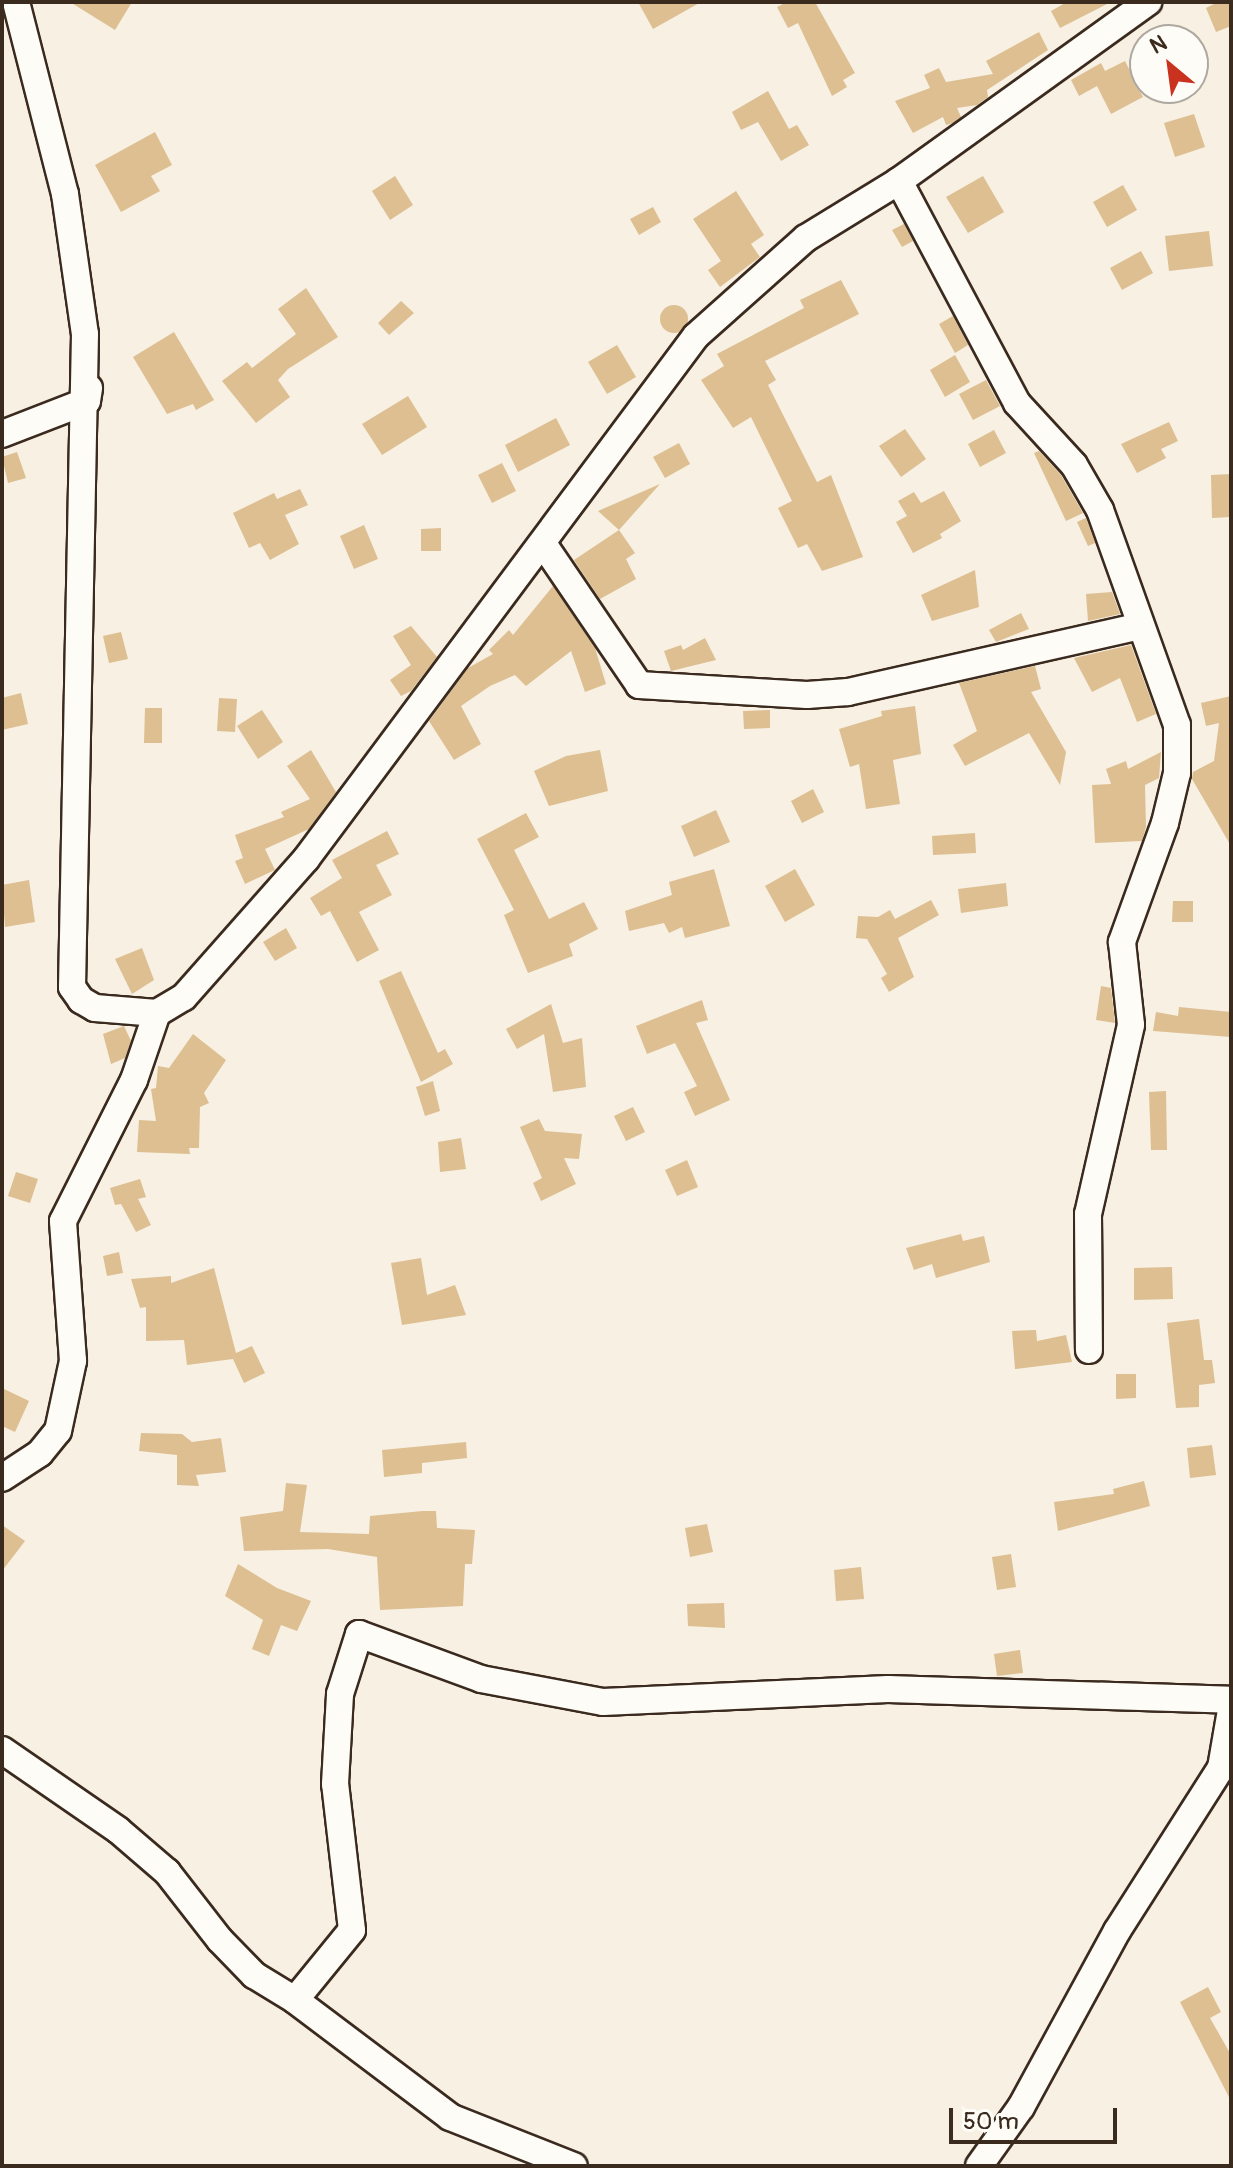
<!DOCTYPE html>
<style>
body{margin:0}
#map{position:relative;width:1233px;height:2168px;overflow:hidden;background:#f7f0e3;font-family:Pangolin,sans-serif}
div>[style]{position:absolute}
.building>*{inset:0;background:#ddbf91}
.round{border-radius:50%}
.roads{filter:drop-shadow(2px 0 #3b2a1e) drop-shadow(-2px 0 #3b2a1e) drop-shadow(0 2px #3b2a1e) drop-shadow(0 -2px #3b2a1e)}
.street>*{height:26px;margin:-13px;padding:0 13px;transform-origin:13px;border-radius:13px;background:#fdfcf7}
span{translate:-50% -50%;white-space:nowrap;text-align:center;line-height:1.15;-webkit-text-stroke:7px #fdfcf7;paint-order:stroke}
.frame{position:absolute;inset:0;border:4px solid #3b2a1e;pointer-events:none}
.north{position:absolute;left:1129px;top:24px;width:80px;height:80px;box-sizing:border-box;background:#fdfcf7;border:2px solid #afa8a0;border-radius:50%;rotate:331deg;font-size:22px;font-weight:700;line-height:32px;text-align:center;color:#3b2a1e}
.north::after{content:'';display:block;margin:auto;width:28px;height:36px;background:#c8321e;clip-path:polygon(50% 0,100% 100%,50% 72%,0 100%)}
.scale{position:absolute;left:949px;top:2108px;width:168px;height:36px;box-sizing:border-box;border:4px solid #3b2a1e;border-top:0;padding-left:10px;font-size:24px;line-height:28px;white-space:nowrap;color:#3b2a1e;-webkit-text-stroke:6px #fdfcf7;paint-order:stroke}
</style>
<div id="map">
<div class="building">
<div style="clip-path:polygon(70px 2px,132px 2px,115px 30px)"></div>
<div style="clip-path:polygon(638px 2px,701px 2px,653px 29px)"></div>
<div style="clip-path:polygon(787px 2px,815px 2px,855px 73px,843px 80px,847px 87px,832px 96px,798px 23px,788px 28px,777px 7px)"></div>
<div style="clip-path:polygon(1067px 2px,1111px 2px,1060px 28px,1051px 11px)"></div>
<div style="clip-path:polygon(1218px 2px,1231px 2px,1231px 26px,1216px 32px,1206px 8px)"></div>
<div style="clip-path:polygon(1039px 32px,1048px 50px,987px 90px,988px 97px,977px 105px,957px 108px,961px 117px,953px 123px,946px 125px,943px 117px,913px 133px,895px 101px,930px 88px,924px 75px,939px 68px,946px 82px,993px 74px,986px 61px)"></div>
<div style="clip-path:polygon(1125px 61px,1143px 97px,1111px 114px,1097px 86px,1079px 96px,1071px 80px,1101px 63px,1105px 71px)"></div>
<div style="clip-path:polygon(768px 91px,789px 129px,797px 125px,809px 145px,781px 161px,758px 122px,741px 130px,732px 112px)"></div>
<div style="clip-path:polygon(1194px 114px,1205px 147px,1175px 157px,1164px 123px)"></div>
<div style="clip-path:polygon(155px 132px,172px 165px,151px 176px,160px 191px,121px 212px,95px 165px)"></div>
<div style="clip-path:polygon(395px 176px,413px 205px,390px 220px,372px 191px)"></div>
<div style="clip-path:polygon(983px 176px,1004px 212px,968px 233px,946px 197px)"></div>
<div style="clip-path:polygon(1123px 185px,1137px 210px,1107px 227px,1093px 202px)"></div>
<div style="clip-path:polygon(736px 191px,764px 235px,751px 244px,760px 257px,720px 287px,708px 270px,721px 261px,693px 219px)"></div>
<div style="clip-path:polygon(653px 207px,661px 222px,639px 235px,630px 219px)"></div>
<div style="clip-path:polygon(904px 224px,913px 241px,902px 247px,892px 230px)"></div>
<div style="clip-path:polygon(1209px 231px,1213px 266px,1169px 271px,1165px 236px)"></div>
<div style="clip-path:polygon(1141px 251px,1153px 273px,1122px 290px,1110px 268px)"></div>
<div style="clip-path:polygon(841px 280px,859px 314px,765px 361px,776px 380px,768px 385px,817px 482px,831px 475px,863px 557px,822px 571px,807px 544px,798px 548px,778px 508px,792px 501px,751px 417px,733px 428px,701px 380px,724px 366px,717px 354px,804px 308px,800px 300px)"></div>
<div style="clip-path:polygon(306px 288px,338px 337px,288px 369px,278px 380px,290px 397px,256px 423px,222px 381px,247px 362px,252px 368px,296px 334px,278px 309px)"></div>
<div style="clip-path:polygon(401px 301px,414px 313px,389px 335px,378px 323px)"></div>
<div class="round" style="left:660px;top:305px;width:28px;height:28px"></div>
<div style="clip-path:polygon(953px 316px,968px 345px,955px 353px,939px 324px)"></div>
<div style="clip-path:polygon(174px 332px,214px 400px,196px 410px,193px 404px,167px 414px,133px 357px)"></div>
<div style="clip-path:polygon(617px 345px,636px 377px,607px 394px,588px 362px)"></div>
<div style="clip-path:polygon(955px 355px,970px 382px,945px 397px,930px 370px)"></div>
<div style="clip-path:polygon(986px 380px,1000px 406px,973px 420px,959px 394px)"></div>
<div style="clip-path:polygon(408px 396px,427px 427px,382px 455px,362px 424px)"></div>
<div style="clip-path:polygon(556px 418px,570px 445px,518px 472px,505px 445px)"></div>
<div style="clip-path:polygon(1169px 422px,1178px 441px,1161px 449px,1166px 458px,1137px 473px,1121px 444px)"></div>
<div style="clip-path:polygon(905px 429px,926px 459px,901px 477px,879px 446px)"></div>
<div style="clip-path:polygon(994px 430px,1006px 453px,980px 467px,968px 444px)"></div>
<div style="clip-path:polygon(679px 443px,690px 464px,665px 478px,653px 457px)"></div>
<div style="clip-path:polygon(1039px 451px,1061px 475px,1083px 513px,1066px 521px,1034px 453px)"></div>
<div style="clip-path:polygon(17px 452px,26px 478px,8px 483px,2px 457px)"></div>
<div style="clip-path:polygon(502px 463px,516px 491px,492px 503px,478px 475px)"></div>
<div style="clip-path:polygon(1231px 474px,1231px 517px,1212px 518px,1211px 475px)"></div>
<div style="clip-path:polygon(660px 484px,619px 530px,598px 511px)"></div>
<div style="clip-path:polygon(300px 489px,308px 505px,285px 515px,299px 544px,270px 560px,260px 543px,249px 548px,233px 513px,274px 493px,277px 499px)"></div>
<div style="clip-path:polygon(944px 491px,961px 521px,940px 534px,942px 538px,913px 553px,896px 522px,907px 516px,898px 501px,914px 492px,921px 503px)"></div>
<div style="clip-path:polygon(1086px 518px,1095px 543px,1088px 546px,1077px 522px)"></div>
<div style="clip-path:polygon(364px 525px,378px 559px,354px 569px,340px 536px)"></div>
<div style="clip-path:polygon(441px 528px,441px 551px,421px 551px,421px 529px)"></div>
<div style="clip-path:polygon(619px 530px,635px 553px,626px 559px,636px 579px,600px 599px,574px 560px)"></div>
<div style="clip-path:polygon(975px 570px,979px 607px,932px 621px,921px 595px)"></div>
<div style="clip-path:polygon(553px 586px,595px 648px,606px 684px,585px 692px,571px 651px,526px 686px,515px 675px,490px 686px,461px 706px,481px 744px,454px 760px,429px 721px,468px 668px,493px 654px,489px 650px,509px 630px,513px 635px)"></div>
<div style="clip-path:polygon(1112px 592px,1120px 614px,1088px 621px,1086px 594px)"></div>
<div style="clip-path:polygon(1021px 613px,1029px 629px,996px 642px,989px 630px)"></div>
<div style="clip-path:polygon(411px 626px,437px 657px,411px 691px,401px 696px,390px 680px,411px 665px,393px 636px)"></div>
<div style="clip-path:polygon(121px 632px,128px 659px,109px 663px,103px 636px)"></div>
<div style="clip-path:polygon(705px 638px,716px 660px,671px 671px,664px 651px,681px 645px,683px 650px)"></div>
<div style="clip-path:polygon(1131px 645px,1156px 714px,1137px 722px,1120px 678px,1092px 692px,1074px 658px)"></div>
<div style="clip-path:polygon(1035px 666px,1041px 689px,1031px 692px,1066px 752px,1060px 785px,1029px 733px,965px 766px,953px 745px,977px 731px,959px 683px)"></div>
<div style="clip-path:polygon(21px 693px,28px 724px,2px 730px,2px 698px)"></div>
<div style="clip-path:polygon(1231px 696px,1231px 846px,1192px 779px,1193px 772px,1214px 761px,1219px 723px,1206px 726px,1201px 703px)"></div>
<div style="clip-path:polygon(219px 698px,237px 699px,235px 732px,217px 731px)"></div>
<div style="clip-path:polygon(915px 706px,921px 754px,893px 760px,900px 804px,866px 809px,859px 764px,850px 767px,839px 729px,882px 716px,881px 711px)"></div>
<div style="clip-path:polygon(145px 708px,162px 708px,162px 743px,144px 743px)"></div>
<div style="clip-path:polygon(262px 710px,283px 742px,258px 759px,237px 726px)"></div>
<div style="clip-path:polygon(770px 710px,770px 728px,744px 729px,743px 711px)"></div>
<div style="clip-path:polygon(311px 750px,336px 792px,309px 829px,265px 849px,275px 870px,245px 884px,235px 861px,243px 858px,235px 835px,284px 817px,281px 812px,310px 799px,287px 766px)"></div>
<div style="clip-path:polygon(600px 750px,608px 791px,549px 806px,534px 771px,566px 756px)"></div>
<div style="clip-path:polygon(1161px 752px,1159px 778px,1145px 785px,1146px 827px,1142px 841px,1095px 843px,1092px 785px,1111px 784px,1106px 769px,1126px 761px,1128px 769px)"></div>
<div style="clip-path:polygon(813px 789px,824px 812px,802px 823px,791px 801px)"></div>
<div style="clip-path:polygon(716px 810px,730px 842px,694px 857px,681px 826px)"></div>
<div style="clip-path:polygon(526px 813px,539px 837px,514px 850px,549px 919px,584px 902px,598px 929px,569px 944px,573px 956px,528px 973px,504px 915px,514px 910px,477px 839px)"></div>
<div style="clip-path:polygon(387px 831px,399px 854px,376px 865px,392px 895px,359px 912px,379px 950px,357px 962px,330px 911px,321px 916px,310px 898px,342px 878px,332px 860px)"></div>
<div style="clip-path:polygon(975px 833px,976px 853px,933px 855px,932px 836px)"></div>
<div style="clip-path:polygon(714px 869px,730px 926px,685px 938px,682px 927px,669px 933px,664px 923px,629px 931px,625px 911px,672px 895px,669px 882px)"></div>
<div style="clip-path:polygon(795px 869px,815px 905px,785px 922px,765px 886px)"></div>
<div style="clip-path:polygon(29px 880px,35px 922px,5px 927px,2px 885px)"></div>
<div style="clip-path:polygon(1006px 883px,1008px 906px,961px 913px,958px 889px)"></div>
<div style="clip-path:polygon(931px 900px,939px 915px,898px 938px,914px 977px,889px 992px,881px 978px,887px 974px,867px 939px,856px 938px,858px 916px,878px 917px,890px 910px,895px 919px)"></div>
<div style="clip-path:polygon(1173px 901px,1193px 901px,1193px 922px,1172px 922px)"></div>
<div style="clip-path:polygon(286px 928px,297px 948px,275px 961px,263px 942px)"></div>
<div style="clip-path:polygon(142px 948px,154px 980px,132px 994px,115px 959px)"></div>
<div style="clip-path:polygon(401px 971px,438px 1053px,445px 1049px,453px 1064px,421px 1082px,379px 981px)"></div>
<div style="clip-path:polygon(1101px 986px,1111px 988px,1115px 1023px,1096px 1020px)"></div>
<div style="clip-path:polygon(702px 1000px,708px 1020px,696px 1023px,730px 1100px,695px 1116px,684px 1092px,697px 1086px,675px 1043px,647px 1054px,636px 1026px)"></div>
<div style="clip-path:polygon(551px 1004px,563px 1043px,582px 1038px,586px 1087px,553px 1092px,544px 1034px,517px 1049px,506px 1029px)"></div>
<div style="clip-path:polygon(1179px 1007px,1231px 1012px,1231px 1037px,1153px 1031px,1156px 1012px,1178px 1016px)"></div>
<div style="clip-path:polygon(124px 1026px,131px 1041px,125px 1058px,111px 1064px,103px 1034px)"></div>
<div style="clip-path:polygon(193px 1034px,226px 1060px,204px 1093px,209px 1103px,200px 1107px,199px 1148px,189px 1148px,190px 1154px,137px 1152px,139px 1120px,156px 1121px,151px 1089px,156px 1088px,158px 1066px,169px 1068px)"></div>
<div style="clip-path:polygon(433px 1081px,440px 1111px,425px 1116px,416px 1087px)"></div>
<div style="clip-path:polygon(1166px 1091px,1167px 1150px,1151px 1150px,1149px 1092px)"></div>
<div style="clip-path:polygon(633px 1107px,645px 1132px,626px 1141px,614px 1116px)"></div>
<div style="clip-path:polygon(539px 1119px,545px 1131px,582px 1134px,579px 1159px,564px 1158px,576px 1184px,541px 1201px,533px 1183px,542px 1178px,520px 1127px)"></div>
<div style="clip-path:polygon(461px 1138px,466px 1169px,440px 1172px,438px 1142px)"></div>
<div style="clip-path:polygon(687px 1160px,698px 1187px,677px 1196px,665px 1170px)"></div>
<div style="clip-path:polygon(16px 1172px,38px 1179px,30px 1203px,8px 1196px)"></div>
<div style="clip-path:polygon(140px 1179px,146px 1197px,138px 1199px,151px 1225px,136px 1232px,121px 1204px,115px 1205px,110px 1188px)"></div>
<div style="clip-path:polygon(961px 1234px,963px 1241px,984px 1236px,990px 1262px,936px 1278px,932px 1264px,914px 1270px,906px 1248px)"></div>
<div style="clip-path:polygon(119px 1252px,123px 1273px,107px 1276px,103px 1256px)"></div>
<div style="clip-path:polygon(421px 1258px,427px 1295px,455px 1285px,466px 1315px,402px 1325px,391px 1263px)"></div>
<div style="clip-path:polygon(1172px 1267px,1173px 1299px,1134px 1300px,1134px 1268px)"></div>
<div style="clip-path:polygon(214px 1268px,236px 1353px,252px 1346px,265px 1373px,244px 1383px,233px 1359px,187px 1365px,184px 1340px,146px 1341px,146px 1307px,140px 1308px,131px 1279px,171px 1276px,171px 1283px)"></div>
<div style="clip-path:polygon(1199px 1319px,1204px 1360px,1212px 1360px,1215px 1383px,1199px 1385px,1199px 1407px,1176px 1408px,1167px 1323px)"></div>
<div style="clip-path:polygon(1036px 1330px,1037px 1341px,1066px 1335px,1072px 1362px,1015px 1369px,1012px 1331px)"></div>
<div style="clip-path:polygon(1116px 1374px,1136px 1374px,1136px 1398px,1116px 1399px)"></div>
<div style="clip-path:polygon(2px 1388px,29px 1401px,15px 1432px,2px 1426px)"></div>
<div style="clip-path:polygon(141px 1433px,182px 1434px,192px 1442px,221px 1438px,226px 1472px,196px 1475px,199px 1486px,177px 1485px,177px 1455px,139px 1451px)"></div>
<div style="clip-path:polygon(466px 1442px,467px 1458px,422px 1463px,422px 1473px,384px 1477px,382px 1450px)"></div>
<div style="clip-path:polygon(1212px 1445px,1216px 1475px,1190px 1478px,1187px 1448px)"></div>
<div style="clip-path:polygon(1144px 1481px,1150px 1506px,1058px 1531px,1054px 1502px,1114px 1494px,1113px 1489px)"></div>
<div style="clip-path:polygon(286px 1483px,307px 1485px,300px 1532px,369px 1534px,370px 1516px,423px 1511px,436px 1511px,437px 1528px,475px 1530px,472px 1564px,465px 1564px,463px 1606px,380px 1610px,377px 1557px,328px 1549px,244px 1551px,240px 1517px,283px 1511px)"></div>
<div style="clip-path:polygon(707px 1524px,713px 1552px,690px 1557px,685px 1528px)"></div>
<div style="clip-path:polygon(2px 1525px,25px 1541px,2px 1571px)"></div>
<div style="clip-path:polygon(1011px 1554px,1016px 1587px,997px 1590px,992px 1557px)"></div>
<div style="clip-path:polygon(238px 1564px,277px 1588px,311px 1601px,297px 1631px,281px 1625px,269px 1656px,252px 1649px,263px 1620px,225px 1596px)"></div>
<div style="clip-path:polygon(861px 1567px,864px 1599px,836px 1601px,834px 1570px)"></div>
<div style="clip-path:polygon(724px 1603px,725px 1628px,688px 1626px,687px 1604px)"></div>
<div style="clip-path:polygon(1020px 1650px,1023px 1673px,997px 1676px,994px 1654px)"></div>
<div style="clip-path:polygon(1208px 1987px,1221px 2012px,1210px 2018px,1231px 2055px,1231px 2101px,1180px 2002px)"></div>
</div>
<div class="roads">
<div class="street">
<div style="left:16px;top:2px;width:198px;rotate:75.7deg"></div>
<div style="left:65px;top:194px;width:141px;rotate:81.9deg"></div>
<div style="left:85px;top:334px;width:653px;rotate:91.14deg"></div>
<div style="left:72px;top:987px;width:16px;rotate:55deg"></div>
<div style="left:81px;top:1000px;width:16px;rotate:30deg"></div>
<div style="left:95px;top:1008px;width:62px;rotate:4.6deg"></div>
<div style="left:157px;top:1013px;width:31px;rotate:-31deg"></div>
<div style="left:184px;top:997px;width:184px;rotate:-48.5deg"></div>
<div style="left:306px;top:859px;width:652px;rotate:-53.29deg"></div>
<div style="left:696px;top:336px;width:147px;rotate:-41.7deg"></div>
<div style="left:806px;top:238px;width:109px;rotate:-31.5deg"></div>
<div style="left:899px;top:181px;width:307px;rotate:-35.7deg"></div>
<div style="left:899px;top:181px;width:251px;rotate:62deg"></div>
<div style="left:1017px;top:403px;width:84px;rotate:47.4deg"></div>
<div style="left:1074px;top:465px;width:52px;rotate:60deg"></div>
<div style="left:1100px;top:510px;width:228px;rotate:70.3deg"></div>
<div style="left:1177px;top:725px;width:48px;rotate:90deg"></div>
<div style="left:1177px;top:773px;width:51px;rotate:103.5deg"></div>
<div style="left:1165px;top:823px;width:127px;rotate:109.9deg"></div>
<div style="left:1122px;top:942px;width:83px;rotate:83.8deg"></div>
<div style="left:1131px;top:1025px;width:194px;rotate:102.8deg"></div>
<div style="left:1088px;top:1214px;width:136px;rotate:89.6deg"></div>
<div style="left:2px;top:434px;width:91px;rotate:-21.2deg"></div>
<div style="left:87px;top:401px;width:13px;rotate:-81deg"></div>
<div style="left:544px;top:545px;width:169px;rotate:55.8deg"></div>
<div style="left:639px;top:685px;width:168px;rotate:3.4deg"></div>
<div style="left:807px;top:695px;width:41px;rotate:-4.2deg"></div>
<div style="left:848px;top:692px;width:300px;rotate:-12.7deg"></div>
<div style="left:2px;top:1478px;width:45px;rotate:-33.3deg"></div>
<div style="left:40px;top:1453px;width:28px;rotate:-51deg"></div>
<div style="left:58px;top:1431px;width:72px;rotate:-77.9deg"></div>
<div style="left:73px;top:1361px;width:140px;rotate:-94.1deg"></div>
<div style="left:63px;top:1221px;width:158px;rotate:-63.3deg"></div>
<div style="left:134px;top:1080px;width:71px;rotate:-71.1deg"></div>
<div style="left:2px;top:1750px;width:141px;rotate:34.6deg"></div>
<div style="left:118px;top:1830px;width:65px;rotate:40.6deg"></div>
<div style="left:167px;top:1872px;width:86px;rotate:52.1deg"></div>
<div style="left:220px;top:1940px;width:49px;rotate:45.8deg"></div>
<div style="left:254px;top:1975px;width:48px;rotate:31.4deg"></div>
<div style="left:295px;top:2000px;width:194px;rotate:37deg"></div>
<div style="left:450px;top:2117px;width:133px;rotate:21.6deg"></div>
<div style="left:295px;top:2000px;width:90px;rotate:-50.8deg"></div>
<div style="left:352px;top:1930px;width:147px;rotate:-96.6deg"></div>
<div style="left:335px;top:1784px;width:90px;rotate:-86.8deg"></div>
<div style="left:340px;top:1694px;width:63px;rotate:-72.4deg"></div>
<div style="left:359px;top:1634px;width:130px;rotate:20.2deg"></div>
<div style="left:481px;top:1679px;width:124px;rotate:10.7deg"></div>
<div style="left:603px;top:1702px;width:285px;rotate:-2.6deg"></div>
<div style="left:888px;top:1689px;width:343px;rotate:1.8deg"></div>
<div style="left:979px;top:2166px;width:72px;rotate:-54.6deg"></div>
<div style="left:1021px;top:2107px;width:200px;rotate:-61.4deg"></div>
<div style="left:1117px;top:1931px;width:193px;rotate:-57.5deg"></div>
<div style="left:1221px;top:1768px;width:59px;rotate:-80.2deg"></div>
</div>
</div>
<div class="frame"></div>
<div class="north">N</div>
<div class="scale">50 m</div>
</div>
